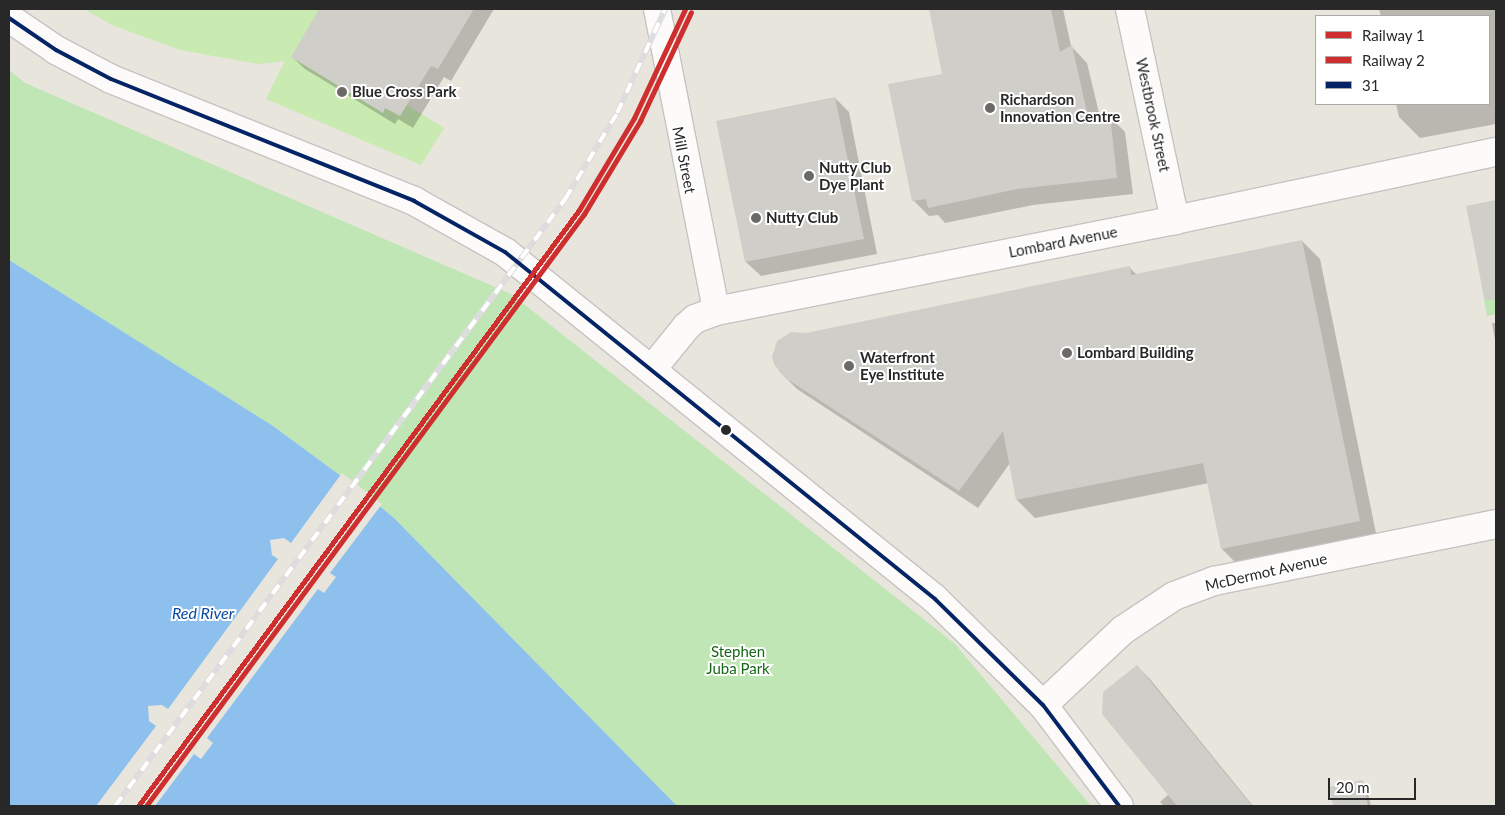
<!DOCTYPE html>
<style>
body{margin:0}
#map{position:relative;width:1505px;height:815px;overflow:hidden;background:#e8e5dd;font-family:Lato,sans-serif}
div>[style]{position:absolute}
.green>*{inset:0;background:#bfe6b4}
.pitch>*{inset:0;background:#c9eab1}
.water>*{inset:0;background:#8dc0ed}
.pier>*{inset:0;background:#e8e5dd}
.shadow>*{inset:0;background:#0003}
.building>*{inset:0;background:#d0cec9}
.roads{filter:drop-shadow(1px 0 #c5c3c3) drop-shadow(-1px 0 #c5c3c3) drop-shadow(0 1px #c5c3c3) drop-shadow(0 -1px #c5c3c3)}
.street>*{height:26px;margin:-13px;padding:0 13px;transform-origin:13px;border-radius:13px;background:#fcfbfa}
.secondary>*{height:28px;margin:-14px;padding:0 14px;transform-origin:14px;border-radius:14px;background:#fcfbfa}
.rail>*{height:5.5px;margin-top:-2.75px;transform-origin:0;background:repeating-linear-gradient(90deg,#fff 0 11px,#dddcde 0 22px);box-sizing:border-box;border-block:1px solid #dddcde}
.bus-1>*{height:4px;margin:-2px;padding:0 2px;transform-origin:2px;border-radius:2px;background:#052465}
.rail-1>*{height:5px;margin:-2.5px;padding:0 2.5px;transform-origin:2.5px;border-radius:2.5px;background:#cf2e2f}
.rail-2>*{height:5px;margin:-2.5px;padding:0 2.5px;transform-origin:2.5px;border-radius:2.5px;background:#cf2e2f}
.dots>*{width:14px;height:14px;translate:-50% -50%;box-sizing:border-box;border:2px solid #fff;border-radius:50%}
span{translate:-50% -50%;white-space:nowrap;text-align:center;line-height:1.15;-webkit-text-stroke:4px #fff;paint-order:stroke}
.poi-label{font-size:15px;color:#282828;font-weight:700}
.left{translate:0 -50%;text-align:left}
.street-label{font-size:15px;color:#282828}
.park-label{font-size:15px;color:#166816}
.water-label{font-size:16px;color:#074a9e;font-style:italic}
.frame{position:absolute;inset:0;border:10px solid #282828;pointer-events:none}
.legend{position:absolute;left:1315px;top:15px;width:175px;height:90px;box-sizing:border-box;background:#fff;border:1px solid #a9a9a9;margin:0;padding:6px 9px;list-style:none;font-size:15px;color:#282828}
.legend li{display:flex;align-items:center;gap:10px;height:25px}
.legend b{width:25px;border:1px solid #a9a9a9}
.scale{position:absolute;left:1328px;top:778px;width:88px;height:22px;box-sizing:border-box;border:2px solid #282828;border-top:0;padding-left:6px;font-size:15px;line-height:18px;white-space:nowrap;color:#282828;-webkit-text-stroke:4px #fff;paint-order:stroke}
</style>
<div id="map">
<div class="green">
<div style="clip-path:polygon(9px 70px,25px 83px,511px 294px,955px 644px,1091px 806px,677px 806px,394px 518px,360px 490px,273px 426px,9px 260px)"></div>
<div style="clip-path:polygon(1496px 256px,1496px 314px,1487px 316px,1477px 260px)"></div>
</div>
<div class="pitch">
<div style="clip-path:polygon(84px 9px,474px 9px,438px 69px,431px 66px,407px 105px,444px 128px,421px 165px,266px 99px,285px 61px,259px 64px,180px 50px,112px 25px)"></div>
</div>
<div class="water">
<div style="clip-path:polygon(9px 260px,273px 426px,360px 490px,394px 518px,677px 806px,9px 806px)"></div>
</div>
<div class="pier">
<div style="clip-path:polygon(342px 473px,382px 504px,330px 573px,336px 577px,324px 593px,318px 589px,207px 738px,213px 743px,201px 759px,194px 754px,155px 806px,96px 806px,156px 726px,149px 721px,148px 706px,162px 705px,168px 709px,278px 559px,272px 555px,270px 540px,284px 538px,291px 543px)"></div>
</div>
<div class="shadow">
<div style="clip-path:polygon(321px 9px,494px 9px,451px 81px,444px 77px,413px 128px,398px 119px,395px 124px,305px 69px,292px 57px)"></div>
<div style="clip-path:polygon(930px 9px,1063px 9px,1071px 46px,1087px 63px,1100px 117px,1109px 116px,1125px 132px,1133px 194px,1033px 205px,945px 223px,938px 215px,929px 216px,913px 200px,943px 75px)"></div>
<div style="clip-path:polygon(1379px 9px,1496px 9px,1496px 124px,1420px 138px,1399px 117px,1396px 104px,1489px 104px,1489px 16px,1381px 16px)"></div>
<div style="clip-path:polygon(835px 98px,849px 112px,877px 254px,761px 276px,746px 262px,718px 122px)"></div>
<div style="clip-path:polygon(1496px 201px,1496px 265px,1486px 267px,1468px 207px)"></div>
<div style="clip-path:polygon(1302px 241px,1320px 259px,1377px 538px,1240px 567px,1222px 549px,1209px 483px,1035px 518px,1017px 500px,1010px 463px,978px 508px,797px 389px,779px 371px,773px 356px,806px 334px,1129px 267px,1137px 275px)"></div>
<div style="clip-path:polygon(1492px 323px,1496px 323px,1496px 346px)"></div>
<div style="clip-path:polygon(1137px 666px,1150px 679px,1253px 806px,1164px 806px,1160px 802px,1169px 794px)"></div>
<div style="clip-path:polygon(1362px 781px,1366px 785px,1371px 806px,1334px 806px,1330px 788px)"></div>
</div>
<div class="building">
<div style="clip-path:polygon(319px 9px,474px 9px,438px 69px,431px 66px,400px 116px,385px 108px,383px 113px,291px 57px)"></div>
<div style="clip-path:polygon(929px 9px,1051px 9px,1060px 52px,1072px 45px,1088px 117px,1110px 115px,1117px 178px,1017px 189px,928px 208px,926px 199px,912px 201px,888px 84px,942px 74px)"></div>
<div style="clip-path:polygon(835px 97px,864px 239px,745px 262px,716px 121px)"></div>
<div style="clip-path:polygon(1496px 200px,1496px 299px,1485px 300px,1466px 206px)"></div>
<div style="clip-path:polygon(1302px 240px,1360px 521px,1221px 549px,1203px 463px,1016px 500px,1003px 431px,959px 491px,784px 377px,774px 364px,772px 357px,777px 341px,791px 332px,806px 333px,1130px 266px,1131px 275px)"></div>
<div style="clip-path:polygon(1137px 665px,1252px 806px,1177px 806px,1111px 725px,1102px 714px,1103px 692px)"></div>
<div style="clip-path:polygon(1363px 780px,1368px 806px,1333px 806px,1329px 787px)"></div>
</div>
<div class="roads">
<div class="street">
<div style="left:657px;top:9px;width:308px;rotate:78.9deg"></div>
</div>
<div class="secondary">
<div style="left:1130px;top:9px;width:216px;rotate:78deg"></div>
<div style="left:9px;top:18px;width:57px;rotate:34.2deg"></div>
<div style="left:56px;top:50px;width:62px;rotate:27.8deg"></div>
<div style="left:111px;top:79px;width:327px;rotate:21.9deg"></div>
<div style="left:414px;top:201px;width:104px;rotate:29.3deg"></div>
<div style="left:505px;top:252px;width:553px;rotate:38.9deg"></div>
<div style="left:935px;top:599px;width:151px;rotate:44.5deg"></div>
<div style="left:1043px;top:705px;width:126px;rotate:53deg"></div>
<div style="left:652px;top:369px;width:55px;rotate:-50.9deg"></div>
<div style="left:687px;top:326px;width:11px;rotate:-41deg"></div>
<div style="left:695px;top:319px;width:22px;rotate:-21deg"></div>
<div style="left:716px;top:311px;width:468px;rotate:-11.2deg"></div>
<div style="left:1175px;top:220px;width:328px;rotate:-12deg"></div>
<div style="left:1043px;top:705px;width:110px;rotate:-43.2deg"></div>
<div style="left:1123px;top:630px;width:61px;rotate:-33.7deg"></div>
<div style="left:1174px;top:596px;width:43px;rotate:-20.6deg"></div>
<div style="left:1214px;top:581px;width:288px;rotate:-11.4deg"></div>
</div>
</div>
<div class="rail">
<div style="left:115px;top:806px;width:756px;rotate:-53.45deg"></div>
<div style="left:565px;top:199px;width:100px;rotate:-58.8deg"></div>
<div style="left:617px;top:113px;width:115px;rotate:-65.2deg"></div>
</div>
<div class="bus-1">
<div style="left:9px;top:18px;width:57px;rotate:34.2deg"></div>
<div style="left:56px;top:50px;width:62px;rotate:27.8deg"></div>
<div style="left:111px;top:79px;width:327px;rotate:21.9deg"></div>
<div style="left:414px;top:201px;width:104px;rotate:29.3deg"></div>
<div style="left:505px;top:252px;width:553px;rotate:38.9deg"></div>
<div style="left:935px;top:599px;width:151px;rotate:44.5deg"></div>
<div style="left:1043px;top:705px;width:126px;rotate:53deg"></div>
</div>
<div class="rail-1">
<div style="left:138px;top:806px;width:741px;rotate:-53.5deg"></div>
<div style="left:579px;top:210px;width:107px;rotate:-59.1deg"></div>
<div style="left:634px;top:118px;width:120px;rotate:-64.9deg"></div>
</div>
<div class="rail-2">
<div style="left:146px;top:806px;width:736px;rotate:-53.5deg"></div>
<div style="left:584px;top:214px;width:109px;rotate:-58.9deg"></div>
<div style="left:640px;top:121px;width:120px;rotate:-64.9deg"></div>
</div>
<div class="dots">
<div style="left:342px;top:92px;background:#6b6a67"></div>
<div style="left:990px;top:108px;background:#6b6a67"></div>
<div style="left:809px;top:176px;background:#6b6a67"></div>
<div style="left:756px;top:218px;background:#6b6a67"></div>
<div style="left:1067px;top:353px;background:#6b6a67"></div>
<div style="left:849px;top:366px;background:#6b6a67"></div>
<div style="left:726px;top:430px;background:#282828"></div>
</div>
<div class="poi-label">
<span class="left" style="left:352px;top:92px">Blue Cross Park</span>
<span class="left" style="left:1000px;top:108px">Richardson<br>Innovation Centre</span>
<span class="left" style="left:819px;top:176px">Nutty Club<br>Dye Plant</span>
<span class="left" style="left:766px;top:218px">Nutty Club</span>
<span class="left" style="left:1077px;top:353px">Lombard Building</span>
<span class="left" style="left:860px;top:366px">Waterfront<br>Eye Institute</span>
</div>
<div class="street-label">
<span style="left:1153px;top:115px;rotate:78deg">Westbrook Street</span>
<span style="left:684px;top:160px;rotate:79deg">Mill Street</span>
<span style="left:1063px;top:242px;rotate:-11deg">Lombard Avenue</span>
<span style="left:1266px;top:572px;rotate:-13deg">McDermot Avenue</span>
</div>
<div class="park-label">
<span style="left:738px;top:660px">Stephen<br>Juba Park</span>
</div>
<div class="water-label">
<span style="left:203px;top:613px">Red River</span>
</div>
<div class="frame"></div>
<ul class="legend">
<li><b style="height:6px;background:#cf2e2f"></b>Railway 1</li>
<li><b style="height:6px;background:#cf2e2f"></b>Railway 2</li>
<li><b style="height:6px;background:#052465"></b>31</li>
</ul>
<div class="scale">20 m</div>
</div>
